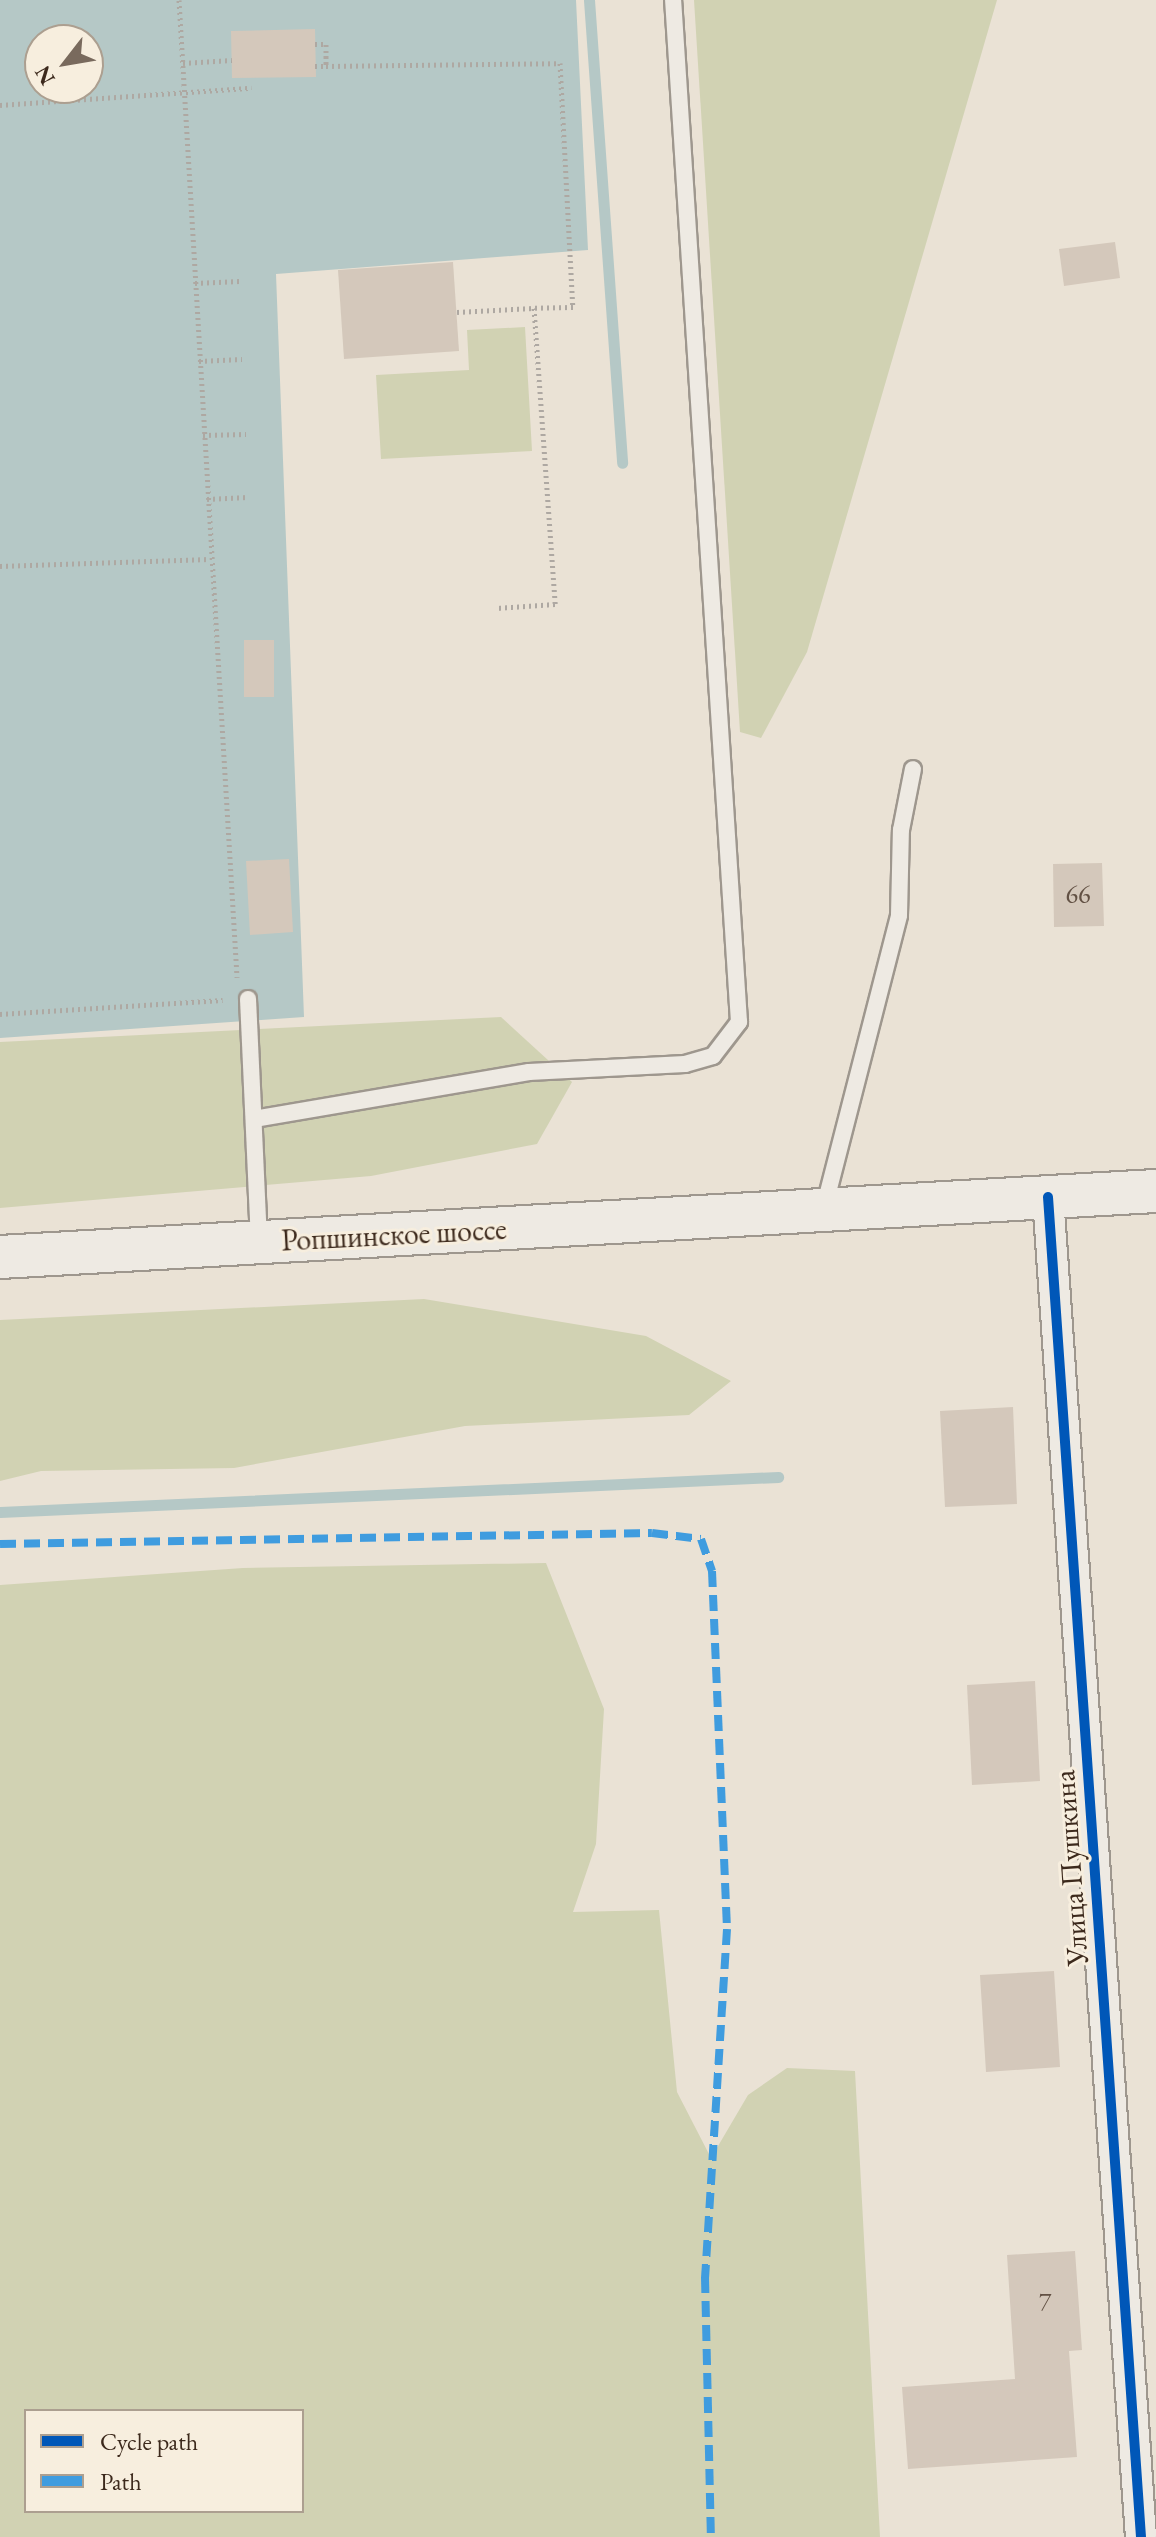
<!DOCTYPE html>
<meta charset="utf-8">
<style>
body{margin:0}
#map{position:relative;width:1156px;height:2537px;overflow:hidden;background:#eae2d5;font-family:"EB Garamond",serif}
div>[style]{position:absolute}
.green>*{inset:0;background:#d1d2b3}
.water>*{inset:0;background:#b5c8c6}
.stream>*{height:11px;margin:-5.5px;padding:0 5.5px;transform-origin:5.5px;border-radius:5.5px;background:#b5c8c6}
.building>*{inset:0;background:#d4c8bb}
.path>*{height:5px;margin-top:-2.5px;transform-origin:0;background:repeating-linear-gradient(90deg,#aea8a2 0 2px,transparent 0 6px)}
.roads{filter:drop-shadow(2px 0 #9e978e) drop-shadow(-2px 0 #9e978e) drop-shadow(0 2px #9e978e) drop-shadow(0 -2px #9e978e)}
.lane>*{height:16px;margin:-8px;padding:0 8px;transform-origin:8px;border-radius:8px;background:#eeeae3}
.street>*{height:30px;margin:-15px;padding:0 15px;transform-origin:15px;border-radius:15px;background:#eeeae3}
.secondary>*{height:42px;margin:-21px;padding:0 21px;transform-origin:21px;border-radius:21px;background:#eeeae3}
.quiet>*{height:8px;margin-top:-4px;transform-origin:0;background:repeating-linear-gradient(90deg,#3f9cdf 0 16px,transparent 0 24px)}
.cycleway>*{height:10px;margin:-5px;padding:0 5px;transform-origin:5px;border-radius:5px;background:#0057b8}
span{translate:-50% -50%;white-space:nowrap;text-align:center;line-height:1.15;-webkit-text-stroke:6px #f7eede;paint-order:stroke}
.number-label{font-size:26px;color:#625144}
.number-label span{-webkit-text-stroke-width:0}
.street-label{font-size:30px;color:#3c291c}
.legend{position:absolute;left:24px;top:2409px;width:280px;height:104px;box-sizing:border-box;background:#f7eede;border:2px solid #ac9f90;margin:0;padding:10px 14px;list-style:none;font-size:24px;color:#3c291c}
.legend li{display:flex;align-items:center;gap:16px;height:40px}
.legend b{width:40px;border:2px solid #ac9f90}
.north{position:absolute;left:24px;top:24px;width:80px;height:80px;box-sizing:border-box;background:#f7eede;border:2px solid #ac9f90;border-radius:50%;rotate:239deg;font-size:22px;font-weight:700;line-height:32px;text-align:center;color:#3c291c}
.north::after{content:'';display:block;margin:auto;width:28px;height:36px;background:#796a5d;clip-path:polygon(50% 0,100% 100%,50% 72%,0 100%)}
</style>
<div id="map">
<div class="green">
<div style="clip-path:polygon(694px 0,997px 0,807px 652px,761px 738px,740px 732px)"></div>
<div style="clip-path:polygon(525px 327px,532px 451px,381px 459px,376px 375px,469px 370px,467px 330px)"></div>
<div style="clip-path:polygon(501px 1017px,572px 1082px,537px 1144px,371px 1176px,0 1208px,0 1042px)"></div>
<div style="clip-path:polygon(424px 1299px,646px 1336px,731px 1381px,689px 1415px,465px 1426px,234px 1468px,41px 1471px,0 1481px,0 1320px)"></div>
<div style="clip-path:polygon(evenodd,546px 1563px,604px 1709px,596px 1844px,573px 1912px,659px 1910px,677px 2092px,711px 2158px,748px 2095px,787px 2068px,855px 2071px,880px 2537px,0 2537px,0 1585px,243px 1568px,546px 1563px,26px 2411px,302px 2411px,302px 2511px,26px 2511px,26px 2411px)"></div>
</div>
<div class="water">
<div style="clip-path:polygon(evenodd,0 0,576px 0,588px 250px,276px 274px,304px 1017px,0 1038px,0 0,40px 40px,88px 40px,88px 88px,40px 88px,40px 40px)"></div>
</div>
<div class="stream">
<div style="left:589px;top:0;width:464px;rotate:85.9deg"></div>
<div style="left:0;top:1512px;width:779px;rotate:-2.58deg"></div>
</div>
<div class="building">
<div style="clip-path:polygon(315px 29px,316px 77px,232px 78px,231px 31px)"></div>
<div style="clip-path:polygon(1115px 242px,1120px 278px,1064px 286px,1059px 249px)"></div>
<div style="clip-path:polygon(453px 262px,459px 351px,344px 359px,338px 270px)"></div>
<div style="clip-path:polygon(244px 640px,274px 640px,274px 697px,244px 697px)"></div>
<div style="clip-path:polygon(289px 859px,293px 932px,250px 935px,246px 861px)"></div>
<div style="clip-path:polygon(1102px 863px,1104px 926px,1054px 927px,1053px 864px)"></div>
<div style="clip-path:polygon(1013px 1407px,1017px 1504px,945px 1507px,940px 1411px)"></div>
<div style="clip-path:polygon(1035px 1681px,1040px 1781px,972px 1785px,967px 1685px)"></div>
<div style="clip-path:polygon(1054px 1971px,1060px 2067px,986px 2072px,980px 1975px)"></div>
<div style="clip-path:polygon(1075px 2251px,1082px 2350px,1069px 2351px,1077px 2457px,908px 2469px,902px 2387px,1015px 2379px,1007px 2255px)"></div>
</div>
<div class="path">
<div style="left:179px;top:0;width:979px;rotate:86.6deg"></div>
<div style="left:315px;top:44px;width:11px"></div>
<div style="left:326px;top:44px;width:22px;rotate:90deg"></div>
<div style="left:326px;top:66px;width:234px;rotate:-0.7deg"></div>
<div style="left:560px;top:63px;width:244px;rotate:87deg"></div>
<div style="left:573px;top:307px;width:39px;rotate:179deg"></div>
<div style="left:183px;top:63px;width:49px;rotate:-3.5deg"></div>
<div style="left:315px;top:66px;width:11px"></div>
<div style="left:0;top:105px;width:252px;rotate:-3.9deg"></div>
<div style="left:195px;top:283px;width:45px;rotate:-2.5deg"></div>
<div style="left:457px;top:312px;width:77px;rotate:-3deg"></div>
<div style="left:534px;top:308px;width:297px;rotate:85.9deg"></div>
<div style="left:555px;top:604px;width:58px;rotate:176.1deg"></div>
<div style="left:199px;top:361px;width:43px;rotate:-2.7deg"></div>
<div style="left:203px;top:435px;width:43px;rotate:-1.3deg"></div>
<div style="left:207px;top:499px;width:41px;rotate:-2.8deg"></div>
<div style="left:0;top:566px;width:210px;rotate:-1.9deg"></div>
<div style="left:0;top:1014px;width:223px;rotate:-3.6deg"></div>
</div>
<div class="roads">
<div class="lane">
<div style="left:248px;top:999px;width:242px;rotate:87.4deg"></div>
<div style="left:254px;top:1119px;width:279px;rotate:-9.7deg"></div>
<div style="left:529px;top:1072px;width:156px;rotate:-2.9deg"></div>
<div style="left:685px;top:1064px;width:29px;rotate:-16deg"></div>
<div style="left:713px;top:1056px;width:43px;rotate:-52.6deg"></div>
<div style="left:739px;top:1022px;width:1024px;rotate:-93.69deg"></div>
<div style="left:824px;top:1208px;width:302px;rotate:-75.6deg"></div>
<div style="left:899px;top:915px;width:85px;rotate:-88.7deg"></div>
<div style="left:901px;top:830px;width:62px;rotate:-78.9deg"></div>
</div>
<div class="street">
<div style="left:1048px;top:1197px;width:1343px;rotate:86.03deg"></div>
</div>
<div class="secondary">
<div style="left:0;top:1257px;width:1158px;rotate:-3.27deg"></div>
</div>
</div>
<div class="quiet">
<div style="left:0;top:1544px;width:652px;rotate:-0.97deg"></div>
<div style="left:652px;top:1533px;width:49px;rotate:7deg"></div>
<div style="left:701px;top:1539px;width:34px;rotate:71deg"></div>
<div style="left:712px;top:1571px;width:358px;rotate:87.6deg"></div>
<div style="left:727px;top:1929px;width:349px;rotate:93.6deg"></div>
<div style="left:705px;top:2277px;width:260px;rotate:88.7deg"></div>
</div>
<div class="cycleway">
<div style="left:1048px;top:1197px;width:1343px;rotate:86.03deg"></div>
</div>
<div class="number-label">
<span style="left:1078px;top:895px">66</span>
<span style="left:1045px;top:2303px">7</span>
</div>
<div class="street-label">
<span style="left:394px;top:1235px;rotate:-3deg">Ропшинское шоссе</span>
<span style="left:1071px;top:1868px;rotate:-94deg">Улица Пушкина</span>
</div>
<ul class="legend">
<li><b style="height:10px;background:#0057b8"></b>Cycle path</li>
<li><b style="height:10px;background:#3f9cdf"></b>Path</li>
</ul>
<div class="north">N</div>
</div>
